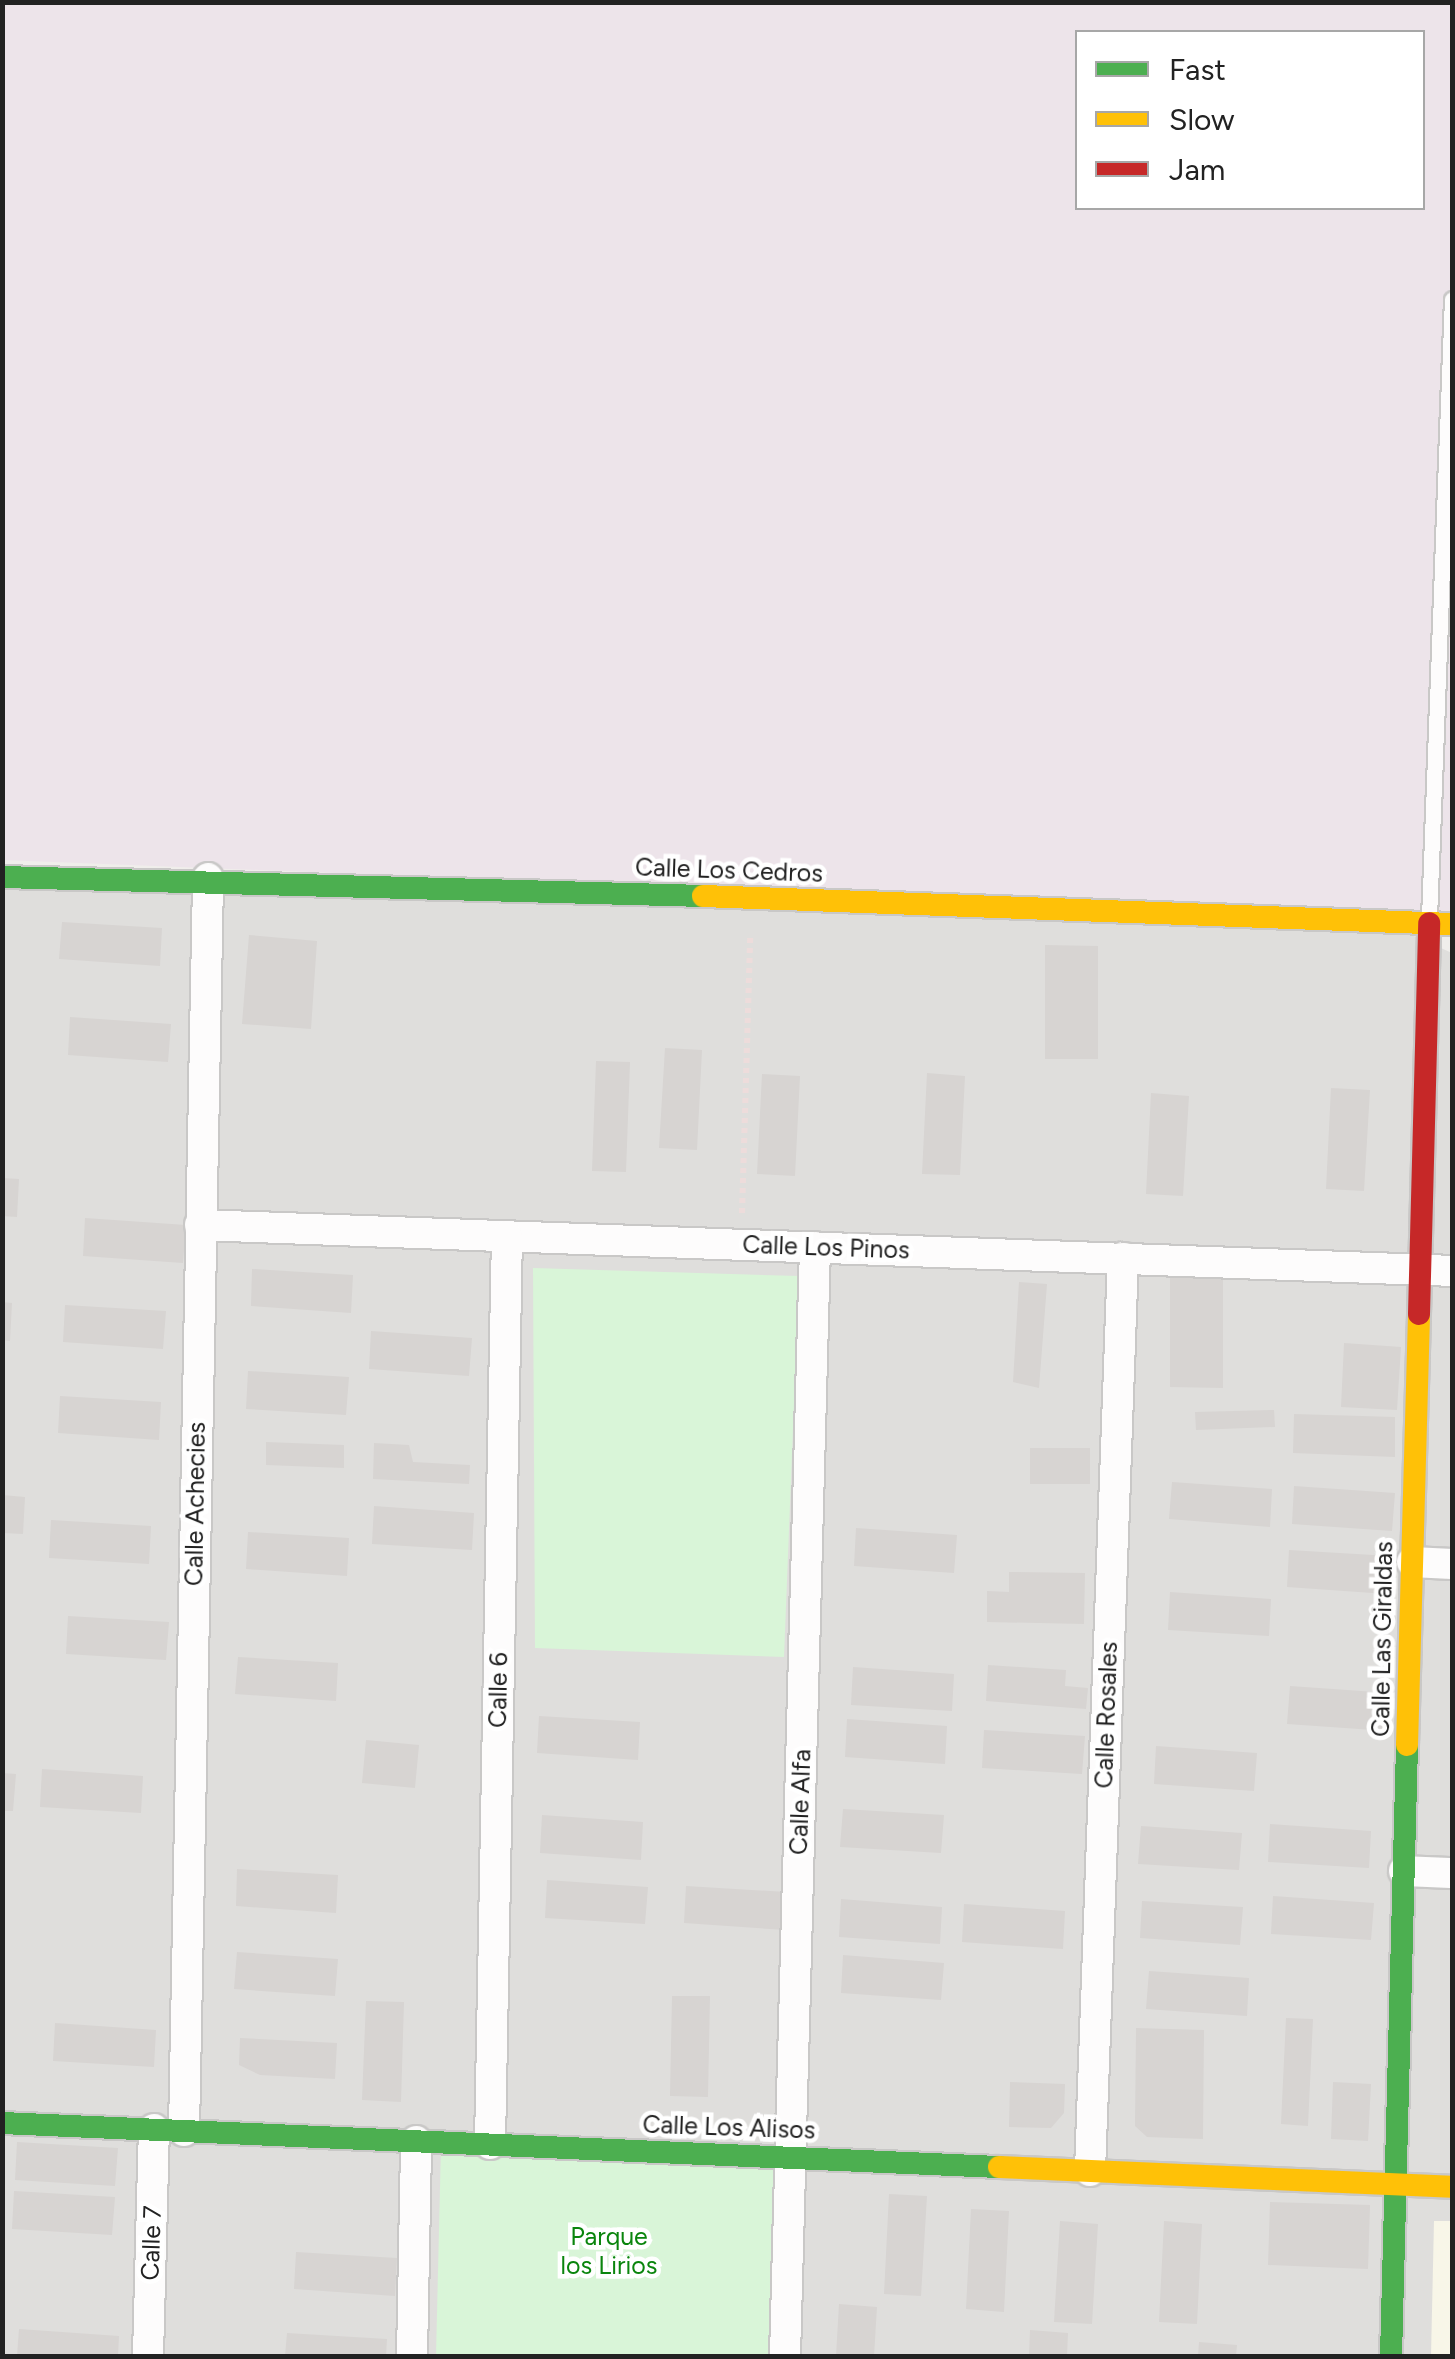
<!DOCTYPE html>
<style>
body{margin:0}
#map{position:relative;width:1455px;height:2359px;overflow:hidden;background:#f0eeeb;font-family:Figtree,sans-serif}
div>[style]{position:absolute}
.residential>*{inset:0;background:#dfdedc}
.industrial>*{inset:0;background:#ede4ea}
.education>*{inset:0;background:#f8f6e8}
.park>*{inset:0;background:#d9f5d8}
.building>*{inset:0;background:#d7d4d2}
.path>*{height:6px;margin-top:-3px;transform-origin:0;background:repeating-linear-gradient(90deg,#eddcdb 0 5px,transparent 0 10px)}
.roads{filter:drop-shadow(2px 0 #c9c8c7) drop-shadow(-2px 0 #c9c8c7) drop-shadow(0 2px #c9c8c7) drop-shadow(0 -2px #c9c8c7)}
.lane>*{height:15px;margin:-7.5px;padding:0 7.5px;transform-origin:7.5px;border-radius:7.5px;background:#fdfcfc}
.street>*{height:30px;margin:-15px;padding:0 15px;transform-origin:15px;border-radius:15px;background:#fdfcfc}
.fast>*{height:22px;margin:-11px;padding:0 11px;transform-origin:11px;border-radius:11px;background:#4caf50}
.slow>*{height:22px;margin:-11px;padding:0 11px;transform-origin:11px;border-radius:11px;background:#ffc107}
.jam>*{height:22px;margin:-11px;padding:0 11px;transform-origin:11px;border-radius:11px;background:#c62828}
span{translate:-50% -50%;white-space:nowrap;text-align:center;line-height:1.15;-webkit-text-stroke:9px #fff;paint-order:stroke}
.street-label{font-size:25px;color:#222}
.park-label{font-size:25px;color:#0a850d}
.frame{position:absolute;inset:0;border:5px solid #222;pointer-events:none}
.legend{position:absolute;left:1075px;top:30px;width:350px;height:180px;box-sizing:border-box;background:#fff;border:2px solid #a7a7a7;margin:0;padding:12px 18px;list-style:none;font-size:30px;color:#222}
.legend li{display:flex;align-items:center;gap:20px;height:50px}
.legend b{width:50px;border:2px solid #a7a7a7}
</style>
<div id="map">
<div class="residential">
<div style="clip-path:polygon(3px 869px,1405px 932px,1452px 953px,1452px 2356px,3px 2356px)"></div>
</div>
<div class="industrial">
<div style="clip-path:polygon(evenodd,3px 3px,1452px 3px,1452px 917px,3px 860px,3px 3px,1078px 32px,1422px 32px,1422px 208px,1078px 208px,1078px 32px)"></div>
</div>
<div class="education">
<div style="clip-path:polygon(1434px 2221px,1452px 2221px,1452px 2356px,1431px 2356px)"></div>
</div>
<div class="park">
<div style="clip-path:polygon(533px 1268px,799px 1276px,784px 1657px,535px 1648px)"></div>
<div style="clip-path:polygon(441px 2146px,782px 2155px,773px 2356px,436px 2356px)"></div>
</div>
<div class="building">
<div style="clip-path:polygon(62px 922px,162px 928px,160px 966px,59px 959px)"></div>
<div style="clip-path:polygon(249px 935px,317px 941px,311px 1029px,242px 1024px)"></div>
<div style="clip-path:polygon(1045px 945px,1098px 946px,1098px 1059px,1045px 1059px)"></div>
<div style="clip-path:polygon(70px 1017px,171px 1024px,168px 1062px,68px 1055px)"></div>
<div style="clip-path:polygon(665px 1048px,702px 1050px,697px 1150px,659px 1148px)"></div>
<div style="clip-path:polygon(596px 1061px,630px 1062px,626px 1172px,592px 1171px)"></div>
<div style="clip-path:polygon(927px 1073px,965px 1076px,960px 1175px,922px 1174px)"></div>
<div style="clip-path:polygon(762px 1074px,800px 1076px,795px 1176px,757px 1174px)"></div>
<div style="clip-path:polygon(1331px 1088px,1370px 1090px,1364px 1191px,1326px 1189px)"></div>
<div style="clip-path:polygon(1151px 1093px,1189px 1096px,1183px 1196px,1146px 1194px)"></div>
<div style="clip-path:polygon(2px 1178px,19px 1179px,17px 1217px,2px 1216px)"></div>
<div style="clip-path:polygon(85px 1218px,186px 1225px,183px 1263px,83px 1256px)"></div>
<div style="clip-path:polygon(252px 1269px,353px 1275px,351px 1313px,251px 1306px)"></div>
<div style="clip-path:polygon(1170px 1274px,1223px 1274px,1223px 1388px,1170px 1387px)"></div>
<div style="clip-path:polygon(1019px 1282px,1047px 1284px,1039px 1388px,1013px 1382px)"></div>
<div style="clip-path:polygon(2px 1302px,12px 1303px,10px 1341px,2px 1340px)"></div>
<div style="clip-path:polygon(65px 1305px,166px 1311px,163px 1349px,63px 1342px)"></div>
<div style="clip-path:polygon(371px 1331px,472px 1338px,469px 1376px,369px 1369px)"></div>
<div style="clip-path:polygon(1344px 1343px,1401px 1347px,1397px 1410px,1341px 1407px)"></div>
<div style="clip-path:polygon(248px 1371px,349px 1377px,346px 1415px,246px 1409px)"></div>
<div style="clip-path:polygon(60px 1396px,161px 1402px,159px 1440px,58px 1433px)"></div>
<div style="clip-path:polygon(1274px 1410px,1275px 1427px,1196px 1430px,1195px 1412px)"></div>
<div style="clip-path:polygon(1294px 1414px,1395px 1417px,1395px 1457px,1293px 1453px)"></div>
<div style="clip-path:polygon(266px 1442px,344px 1445px,344px 1468px,266px 1465px)"></div>
<div style="clip-path:polygon(374px 1443px,409px 1445px,413px 1462px,470px 1465px,469px 1484px,373px 1479px)"></div>
<div style="clip-path:polygon(1030px 1448px,1090px 1448px,1090px 1484px,1030px 1484px)"></div>
<div style="clip-path:polygon(1172px 1482px,1272px 1489px,1270px 1527px,1169px 1519px)"></div>
<div style="clip-path:polygon(1294px 1486px,1395px 1493px,1392px 1531px,1292px 1524px)"></div>
<div style="clip-path:polygon(2px 1495px,25px 1497px,23px 1534px,2px 1533px)"></div>
<div style="clip-path:polygon(374px 1506px,474px 1513px,472px 1550px,372px 1544px)"></div>
<div style="clip-path:polygon(51px 1520px,151px 1526px,149px 1564px,49px 1558px)"></div>
<div style="clip-path:polygon(856px 1528px,957px 1535px,954px 1573px,854px 1566px)"></div>
<div style="clip-path:polygon(248px 1532px,349px 1538px,347px 1576px,246px 1569px)"></div>
<div style="clip-path:polygon(1289px 1550px,1390px 1556px,1387px 1594px,1287px 1587px)"></div>
<div style="clip-path:polygon(1009px 1572px,1085px 1573px,1084px 1624px,987px 1622px,987px 1591px,1009px 1592px)"></div>
<div style="clip-path:polygon(1170px 1592px,1271px 1599px,1269px 1636px,1168px 1630px)"></div>
<div style="clip-path:polygon(68px 1616px,169px 1622px,166px 1660px,66px 1654px)"></div>
<div style="clip-path:polygon(238px 1657px,338px 1663px,336px 1701px,235px 1694px)"></div>
<div style="clip-path:polygon(988px 1665px,1066px 1670px,1065px 1686px,1088px 1688px,1086px 1709px,986px 1701px)"></div>
<div style="clip-path:polygon(853px 1667px,954px 1674px,952px 1711px,851px 1705px)"></div>
<div style="clip-path:polygon(1290px 1686px,1390px 1693px,1388px 1731px,1287px 1724px)"></div>
<div style="clip-path:polygon(539px 1716px,640px 1722px,638px 1760px,537px 1753px)"></div>
<div style="clip-path:polygon(847px 1719px,947px 1726px,945px 1764px,845px 1757px)"></div>
<div style="clip-path:polygon(984px 1730px,1085px 1736px,1082px 1774px,982px 1768px)"></div>
<div style="clip-path:polygon(366px 1740px,419px 1745px,415px 1788px,362px 1783px)"></div>
<div style="clip-path:polygon(1156px 1746px,1257px 1753px,1254px 1791px,1154px 1784px)"></div>
<div style="clip-path:polygon(42px 1769px,143px 1776px,141px 1813px,40px 1807px)"></div>
<div style="clip-path:polygon(2px 1773px,16px 1774px,13px 1811px,2px 1811px)"></div>
<div style="clip-path:polygon(843px 1809px,944px 1815px,941px 1853px,840px 1847px)"></div>
<div style="clip-path:polygon(542px 1815px,643px 1822px,641px 1860px,540px 1853px)"></div>
<div style="clip-path:polygon(1270px 1824px,1371px 1831px,1369px 1868px,1268px 1862px)"></div>
<div style="clip-path:polygon(1141px 1826px,1242px 1833px,1239px 1870px,1138px 1864px)"></div>
<div style="clip-path:polygon(237px 1869px,338px 1875px,336px 1913px,236px 1906px)"></div>
<div style="clip-path:polygon(547px 1880px,648px 1887px,645px 1924px,545px 1918px)"></div>
<div style="clip-path:polygon(686px 1886px,787px 1892px,785px 1930px,684px 1923px)"></div>
<div style="clip-path:polygon(1273px 1896px,1374px 1903px,1371px 1940px,1271px 1934px)"></div>
<div style="clip-path:polygon(841px 1899px,942px 1907px,940px 1944px,839px 1937px)"></div>
<div style="clip-path:polygon(1142px 1901px,1243px 1907px,1240px 1945px,1140px 1938px)"></div>
<div style="clip-path:polygon(964px 1904px,1065px 1911px,1063px 1949px,962px 1942px)"></div>
<div style="clip-path:polygon(237px 1952px,338px 1959px,335px 1996px,234px 1989px)"></div>
<div style="clip-path:polygon(843px 1955px,944px 1963px,941px 2000px,841px 1993px)"></div>
<div style="clip-path:polygon(1149px 1971px,1249px 1978px,1247px 2016px,1146px 2009px)"></div>
<div style="clip-path:polygon(672px 1996px,710px 1996px,708px 2097px,670px 2096px)"></div>
<div style="clip-path:polygon(366px 2001px,404px 2002px,401px 2102px,362px 2100px)"></div>
<div style="clip-path:polygon(1286px 2018px,1313px 2019px,1308px 2126px,1281px 2124px)"></div>
<div style="clip-path:polygon(55px 2023px,156px 2030px,154px 2067px,53px 2061px)"></div>
<div style="clip-path:polygon(1136px 2028px,1204px 2030px,1203px 2139px,1147px 2137px,1135px 2126px)"></div>
<div style="clip-path:polygon(240px 2038px,337px 2043px,335px 2079px,260px 2075px,239px 2065px)"></div>
<div style="clip-path:polygon(1010px 2082px,1065px 2084px,1064px 2113px,1051px 2128px,1009px 2127px)"></div>
<div style="clip-path:polygon(1333px 2082px,1371px 2084px,1368px 2141px,1331px 2139px)"></div>
<div style="clip-path:polygon(17px 2142px,118px 2148px,115px 2186px,15px 2180px)"></div>
<div style="clip-path:polygon(14px 2191px,115px 2197px,112px 2235px,12px 2229px)"></div>
<div style="clip-path:polygon(889px 2194px,927px 2196px,921px 2296px,884px 2294px)"></div>
<div style="clip-path:polygon(1270px 2202px,1370px 2205px,1368px 2269px,1268px 2265px)"></div>
<div style="clip-path:polygon(971px 2209px,1009px 2211px,1004px 2312px,966px 2309px)"></div>
<div style="clip-path:polygon(1060px 2221px,1098px 2224px,1092px 2324px,1054px 2322px)"></div>
<div style="clip-path:polygon(1164px 2221px,1202px 2224px,1197px 2324px,1159px 2322px)"></div>
<div style="clip-path:polygon(296px 2252px,397px 2258px,395px 2296px,294px 2289px)"></div>
<div style="clip-path:polygon(839px 2304px,877px 2307px,874px 2356px,836px 2356px)"></div>
<div style="clip-path:polygon(19px 2329px,119px 2336px,118px 2356px,17px 2356px)"></div>
<div style="clip-path:polygon(1030px 2330px,1068px 2333px,1067px 2356px,1029px 2356px)"></div>
<div style="clip-path:polygon(287px 2333px,387px 2339px,386px 2356px,285px 2356px)"></div>
<div style="clip-path:polygon(1199px 2342px,1237px 2345px,1236px 2356px,1198px 2356px)"></div>
</div>
<div class="path">
<div style="left:742px;top:1213px;width:277px;rotate:-88.3deg"></div>
</div>
<div class="roads">
<div class="lane">
<div style="left:1429px;top:919px;width:620px;rotate:-87.88deg"></div>
</div>
<div class="street">
<div style="left:200px;top:1225px;width:1253px;rotate:2.1deg"></div>
<div style="left:1412px;top:1562px;width:40px;rotate:2.9deg"></div>
<div style="left:1404px;top:1871px;width:48px;rotate:2.4deg"></div>
<div style="left:184px;top:2131px;width:1253px;rotate:-88.9deg"></div>
<div style="left:490px;top:2144px;width:908px;rotate:-88.93deg"></div>
<div style="left:1090px;top:2171px;width:914px;rotate:-87.93deg"></div>
<div style="left:148px;top:2356px;width:227px;rotate:-88.5deg"></div>
<div style="left:412px;top:2356px;width:215px;rotate:-88.9deg"></div>
<div style="left:785px;top:2356px;width:1109px;rotate:-88.45deg"></div>
</div>
<div class="fast">
<div style="left:2px;top:877px;width:701px;rotate:1.55deg"></div>
<div style="left:2px;top:2123px;width:998px;rotate:2.53deg"></div>
<div style="left:1391px;top:2356px;width:611px;rotate:-88.5deg"></div>
</div>
<div class="slow">
<div style="left:703px;top:896px;width:750px;rotate:2.14deg"></div>
<div style="left:1407px;top:1745px;width:431px;rotate:-88.4deg"></div>
<div style="left:999px;top:2167px;width:453px;rotate:2.5deg"></div>
</div>
<div class="jam">
<div style="left:1419px;top:1314px;width:391px;rotate:-88.5deg"></div>
</div>
</div>
<div class="street-label">
<span style="left:729px;top:870px;rotate:2deg">Calle Los Cedros</span>
<span style="left:826px;top:1247px;rotate:2deg">Calle Los Pinos</span>
<span style="left:195px;top:1504px;rotate:-89deg">Calle Achecies</span>
<span style="left:1382px;top:1639px;rotate:-89deg">Calle Las Giraldas</span>
<span style="left:498px;top:1690px;rotate:-89deg">Calle 6</span>
<span style="left:1106px;top:1715px;rotate:-88deg">Calle Rosales</span>
<span style="left:800px;top:1802px;rotate:-88deg">Calle Alfa</span>
<span style="left:729px;top:2127px;rotate:2deg">Calle Los Alisos</span>
<span style="left:151px;top:2243px;rotate:-88deg">Calle 7</span>
</div>
<div class="park-label">
<span style="left:609px;top:2251px">Parque<br>los Lirios</span>
</div>
<div class="frame"></div>
<ul class="legend">
<li><b style="height:12px;background:#4caf50"></b>Fast</li>
<li><b style="height:12px;background:#ffc107"></b>Slow</li>
<li><b style="height:12px;background:#c62828"></b>Jam</li>
</ul>
</div>
